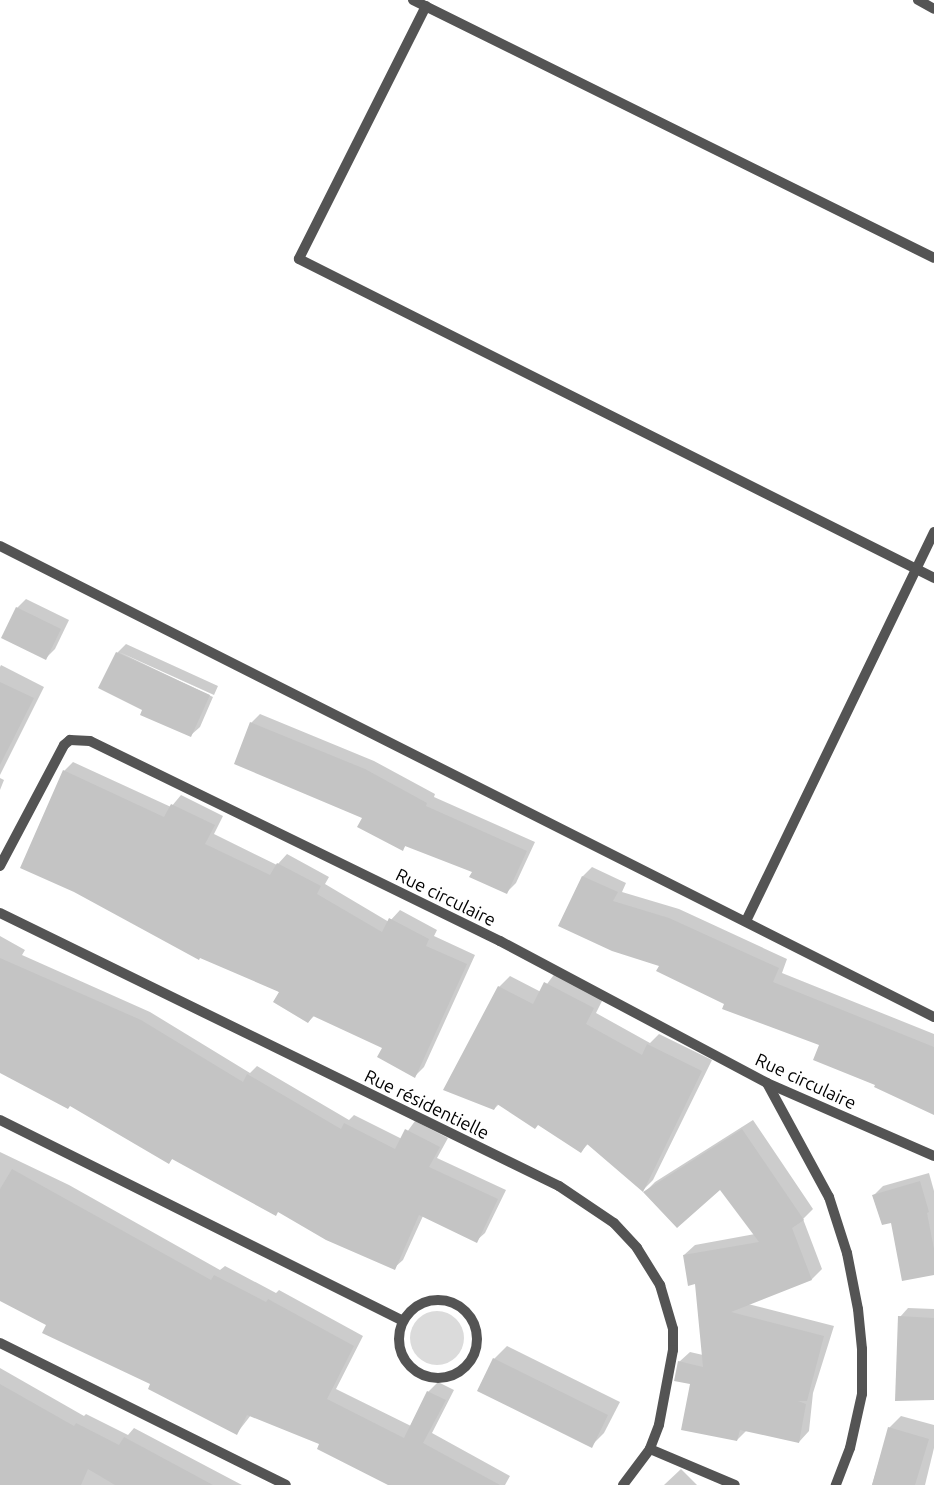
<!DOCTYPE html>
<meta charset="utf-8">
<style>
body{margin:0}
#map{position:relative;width:934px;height:1485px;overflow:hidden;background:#fff;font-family:Ubuntu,sans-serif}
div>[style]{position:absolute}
.green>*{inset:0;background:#dbdbdb}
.round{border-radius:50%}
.shadow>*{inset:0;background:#0003}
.building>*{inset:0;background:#c4c4c4}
.minor>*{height:10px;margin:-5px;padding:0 5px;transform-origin:5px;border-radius:5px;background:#545454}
.minor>.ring{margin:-5px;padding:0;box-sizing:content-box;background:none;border:10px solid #545454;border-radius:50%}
span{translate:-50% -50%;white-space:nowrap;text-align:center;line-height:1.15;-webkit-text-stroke:4px #fff;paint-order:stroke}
.street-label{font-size:18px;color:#000}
</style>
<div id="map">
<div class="green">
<div class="round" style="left:410px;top:1311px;width:54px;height:54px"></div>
</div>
<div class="shadow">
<div style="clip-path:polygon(26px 599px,69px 620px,55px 649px,46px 658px,17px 608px)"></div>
<div style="clip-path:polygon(126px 644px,218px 686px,214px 695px,119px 652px,213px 697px,200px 727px,191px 735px,144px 709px,117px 653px)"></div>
<div style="clip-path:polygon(1px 665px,44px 687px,0 775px,0 667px)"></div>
<div style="clip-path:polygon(260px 714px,374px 761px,435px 794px,434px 797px,535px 842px,516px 883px,507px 892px,473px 871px,406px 845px,403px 849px,251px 723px)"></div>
<div style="clip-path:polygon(73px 762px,171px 807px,181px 795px,223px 816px,214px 834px,277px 865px,287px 854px,329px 877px,325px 884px,389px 922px,400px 910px,437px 930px,434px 936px,475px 955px,424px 1067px,415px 1076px,384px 1047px,315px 1015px,308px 1022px,64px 771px)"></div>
<div style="clip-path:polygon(0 778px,4px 780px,0 790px)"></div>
<div style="clip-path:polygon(592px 867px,626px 883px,622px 892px,679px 909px,787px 959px,782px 973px,934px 1034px,934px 1114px,877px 1084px,821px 1044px,726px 1003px,660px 965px,560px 925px,583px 876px)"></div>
<div style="clip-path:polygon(0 936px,25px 950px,22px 955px,150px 1012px,250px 1073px,257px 1066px,349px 1120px,354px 1115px,402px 1139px,415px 1121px,448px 1138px,437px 1158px,506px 1190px,485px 1233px,476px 1241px,423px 1216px,403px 1260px,394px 1268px,173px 1158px,169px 1162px,70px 1105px,0 1071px)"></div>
<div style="clip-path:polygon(556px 972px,604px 997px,596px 1013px,650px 1043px,659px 1034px,712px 1060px,653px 1180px,643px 1190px,589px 1143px,581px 1151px,539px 1123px,499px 1104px,494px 1109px,499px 987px,510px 976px,541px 992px)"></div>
<div style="clip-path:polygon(753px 1120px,813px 1209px,803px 1219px,822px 1269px,812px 1279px,748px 1304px,834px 1326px,813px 1393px,809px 1431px,799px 1442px,747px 1430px,737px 1440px,691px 1383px,679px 1362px,690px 1352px,703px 1355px,696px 1283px,684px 1255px,695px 1245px,755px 1234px,720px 1188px,645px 1192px,655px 1182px)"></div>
<div style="clip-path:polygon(0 1152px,69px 1185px,220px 1270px,225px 1266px,276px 1293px,279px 1290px,363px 1336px,336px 1389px,411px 1426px,428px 1392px,438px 1382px,454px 1390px,432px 1433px,510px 1476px,505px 1485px,391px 1485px,321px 1444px,251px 1415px,237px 1433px,47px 1324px,0 1291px)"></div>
<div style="clip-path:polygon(929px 1173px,934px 1191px,934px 1273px,874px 1195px,883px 1186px)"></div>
<div style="clip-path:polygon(908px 1308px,934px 1309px,934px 1399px,900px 1317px)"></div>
<div style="clip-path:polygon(507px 1346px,620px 1402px,604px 1433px,591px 1446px,478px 1390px,494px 1359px)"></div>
<div style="clip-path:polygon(0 1368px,84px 1416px,86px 1414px,128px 1435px,134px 1428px,242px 1485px,0 1485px)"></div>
<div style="clip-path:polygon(901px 1416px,934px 1425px,934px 1448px,925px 1485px,872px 1485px,889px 1428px)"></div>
<div style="clip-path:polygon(681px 1469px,697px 1485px,664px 1485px)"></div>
</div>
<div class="building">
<div style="clip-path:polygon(16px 607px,61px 629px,46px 660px,1px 638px)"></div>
<div style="clip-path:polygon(116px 652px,210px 695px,191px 737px,140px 715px,142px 710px,98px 688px)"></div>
<div style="clip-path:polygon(0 682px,34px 698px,0 765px)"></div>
<div style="clip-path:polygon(250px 722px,365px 769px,427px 803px,426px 806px,527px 851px,507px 894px,469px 877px,472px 872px,405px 846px,403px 851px,357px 827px,362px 818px,234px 764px)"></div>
<div style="clip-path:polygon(63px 770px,164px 817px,171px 804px,215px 825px,205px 844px,270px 875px,277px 863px,321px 886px,317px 894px,382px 932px,389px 918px,429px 939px,426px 946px,467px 964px,415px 1078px,377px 1057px,382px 1048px,313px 1016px,308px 1023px,273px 1002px,279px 992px,200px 958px,199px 960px,74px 892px,20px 868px)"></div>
<div style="clip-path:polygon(582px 876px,618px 892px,613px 901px,669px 918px,779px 968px,773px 982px,934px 1047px,934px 1115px,874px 1087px,875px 1085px,813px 1060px,819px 1045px,722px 1009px,724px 1004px,656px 971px,659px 966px,612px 951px,558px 926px)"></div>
<div style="clip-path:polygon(0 958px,141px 1020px,243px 1082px,247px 1074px,341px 1129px,344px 1123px,395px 1149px,405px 1129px,440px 1147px,429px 1167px,498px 1199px,477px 1243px,419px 1215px,395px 1270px,326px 1240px,278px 1212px,276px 1216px,172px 1159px,169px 1164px,70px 1106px,68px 1109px,0 1073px)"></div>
<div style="clip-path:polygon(544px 982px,594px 1008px,586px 1024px,642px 1055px,647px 1044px,702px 1071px,643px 1192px,587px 1144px,581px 1153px,538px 1125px,535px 1129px,497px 1104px,494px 1110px,443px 1090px,498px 986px,533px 1004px)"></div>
<div style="clip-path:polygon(742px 1129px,804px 1220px,792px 1228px,812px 1280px,731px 1312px,824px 1336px,807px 1401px,798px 1401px,806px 1404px,799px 1443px,740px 1430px,737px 1441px,681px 1430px,690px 1384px,674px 1381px,678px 1361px,703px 1367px,695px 1284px,688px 1286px,683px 1255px,759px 1242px,720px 1190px,677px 1228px,643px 1192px)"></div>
<div style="clip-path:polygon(12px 1169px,211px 1280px,214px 1275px,266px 1302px,268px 1299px,354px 1346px,327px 1399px,404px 1438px,427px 1391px,446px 1400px,423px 1443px,500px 1485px,388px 1485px,317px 1449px,319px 1444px,247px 1415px,237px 1435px,148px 1389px,150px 1384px,42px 1333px,46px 1325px,0 1301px,0 1189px)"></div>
<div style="clip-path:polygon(920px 1181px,929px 1212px,927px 1213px,934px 1249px,934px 1275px,902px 1281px,891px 1223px,882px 1225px,872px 1195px)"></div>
<div style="clip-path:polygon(898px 1316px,934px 1318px,934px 1400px,895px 1401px)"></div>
<div style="clip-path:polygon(493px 1358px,608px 1415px,592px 1448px,477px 1391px)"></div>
<div style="clip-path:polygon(0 1384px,74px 1426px,76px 1423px,119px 1445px,124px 1437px,213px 1485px,115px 1485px,88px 1469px,81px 1485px,0 1485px)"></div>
<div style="clip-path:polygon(888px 1427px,929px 1439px,915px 1485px,872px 1485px)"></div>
</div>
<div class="minor">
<div style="left:413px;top:0;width:581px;rotate:26.34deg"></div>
<div style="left:918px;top:0;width:18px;rotate:29deg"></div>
<div style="left:426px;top:6px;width:283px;rotate:116.7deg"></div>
<div style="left:299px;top:259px;width:711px;rotate:26.67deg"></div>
<div style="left:0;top:546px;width:1046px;rotate:26.76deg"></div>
<div style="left:0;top:866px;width:137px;rotate:-62.1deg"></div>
<div style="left:64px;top:745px;width:8px;rotate:-40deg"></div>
<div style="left:70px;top:740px;width:20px;rotate:3deg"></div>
<div style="left:90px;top:741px;width:456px;rotate:26deg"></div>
<div style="left:500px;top:941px;width:302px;rotate:28deg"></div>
<div style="left:767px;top:1083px;width:182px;rotate:23.6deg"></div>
<div style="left:0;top:913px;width:622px;rotate:26.03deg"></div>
<div style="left:559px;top:1186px;width:66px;rotate:33.9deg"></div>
<div style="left:614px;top:1223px;width:34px;rotate:47deg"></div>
<div style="left:637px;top:1248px;width:44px;rotate:58.1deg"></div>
<div style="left:660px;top:1285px;width:46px;rotate:73.5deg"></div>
<div style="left:673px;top:1329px;width:21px;rotate:90deg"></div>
<div style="left:673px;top:1350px;width:76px;rotate:100.6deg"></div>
<div style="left:659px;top:1425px;width:26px;rotate:111deg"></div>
<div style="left:650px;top:1449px;width:45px;rotate:126.9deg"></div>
<div style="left:746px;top:921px;width:432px;rotate:-64.2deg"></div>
<div style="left:767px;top:1083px;width:130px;rotate:61.5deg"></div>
<div style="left:829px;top:1197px;width:59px;rotate:72.2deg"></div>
<div style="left:847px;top:1253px;width:57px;rotate:78.9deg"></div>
<div style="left:858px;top:1309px;width:40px;rotate:84.3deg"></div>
<div style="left:862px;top:1349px;width:45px;rotate:90deg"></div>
<div style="left:862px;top:1394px;width:55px;rotate:102.5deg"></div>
<div style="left:850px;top:1448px;width:40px;rotate:111deg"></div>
<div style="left:0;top:1120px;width:450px;rotate:26.5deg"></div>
<div class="ring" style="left:399px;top:1300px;width:68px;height:68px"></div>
<div style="left:0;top:1343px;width:319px;rotate:26.4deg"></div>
<div style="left:650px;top:1449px;width:92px;rotate:23deg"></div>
</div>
<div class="street-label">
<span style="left:446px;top:897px;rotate:26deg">Rue circulaire</span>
<span style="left:806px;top:1081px;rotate:25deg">Rue circulaire</span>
<span style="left:427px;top:1104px;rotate:26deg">Rue résidentielle</span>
</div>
</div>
